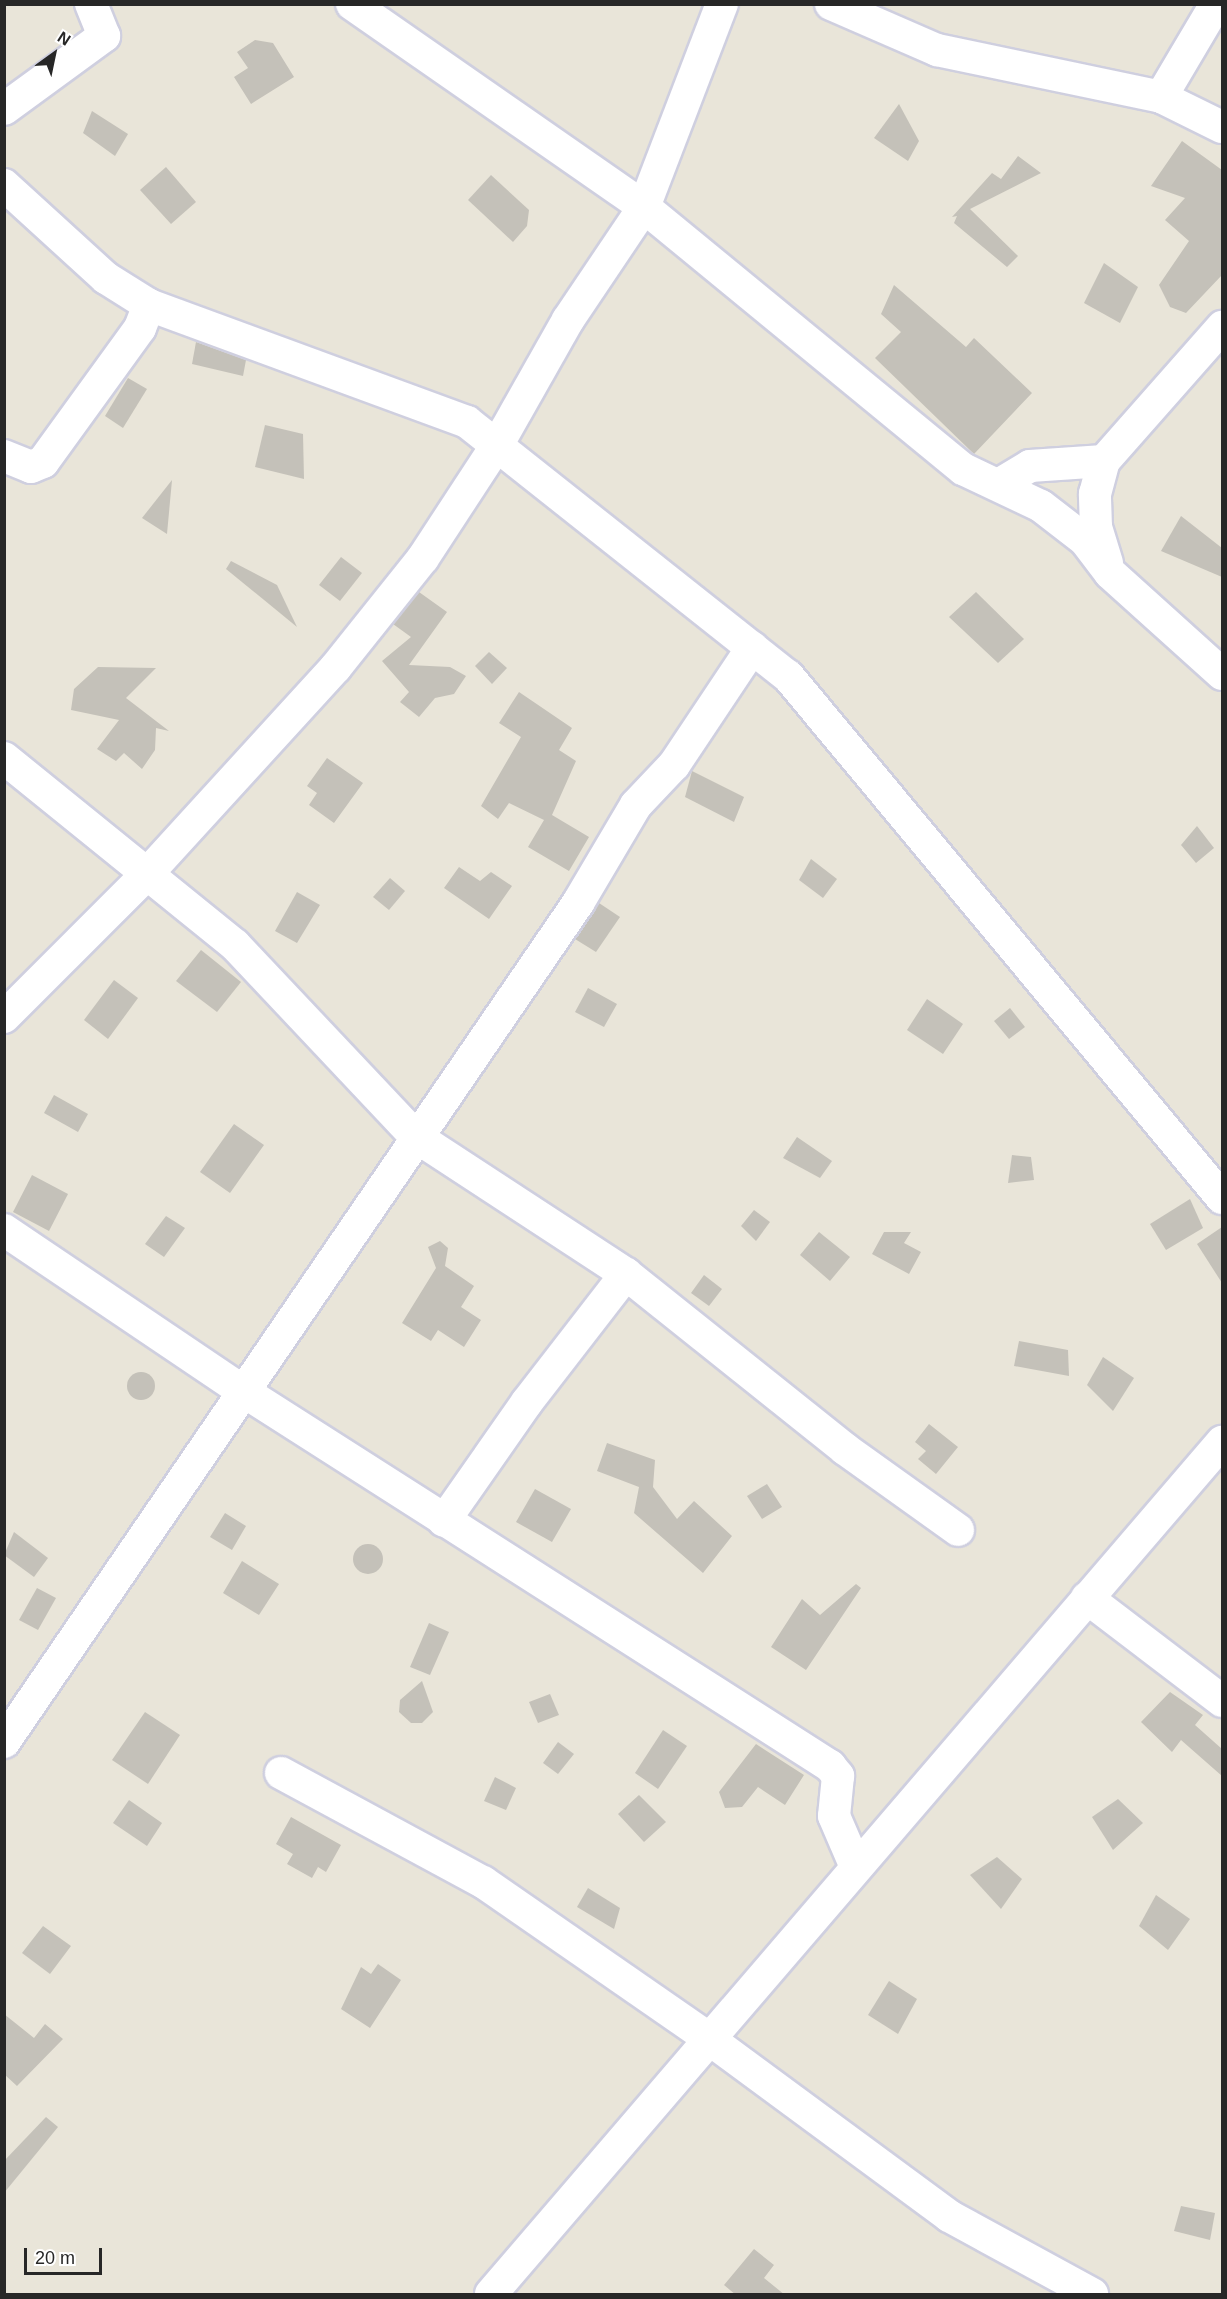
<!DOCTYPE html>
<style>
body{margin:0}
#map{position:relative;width:1227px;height:2299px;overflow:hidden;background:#e9e5d9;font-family:Arial,sans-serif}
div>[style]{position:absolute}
.building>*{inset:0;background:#c4c1b9}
.round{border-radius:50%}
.roads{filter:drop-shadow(2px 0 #cfcfdf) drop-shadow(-2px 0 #cfcfdf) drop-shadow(0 2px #cfcfdf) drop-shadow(0 -2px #cfcfdf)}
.minor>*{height:32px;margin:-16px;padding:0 16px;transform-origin:16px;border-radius:16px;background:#fff}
span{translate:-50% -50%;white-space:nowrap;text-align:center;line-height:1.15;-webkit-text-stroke:4.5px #fff;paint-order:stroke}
.frame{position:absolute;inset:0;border:6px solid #272727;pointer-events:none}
.north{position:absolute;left:24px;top:24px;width:60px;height:60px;-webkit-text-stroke:4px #fff;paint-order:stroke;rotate:33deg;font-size:16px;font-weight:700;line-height:24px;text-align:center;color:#272727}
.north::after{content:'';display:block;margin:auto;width:21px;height:27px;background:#272727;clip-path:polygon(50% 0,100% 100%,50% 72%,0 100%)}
.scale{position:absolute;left:24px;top:2248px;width:78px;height:27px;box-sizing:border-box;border:3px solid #272727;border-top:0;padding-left:8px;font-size:18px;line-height:21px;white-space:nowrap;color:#272727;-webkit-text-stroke:4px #fff;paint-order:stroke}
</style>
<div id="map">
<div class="building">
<div style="clip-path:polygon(255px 40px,273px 43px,294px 77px,251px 104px,234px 77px,248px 68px,237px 52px)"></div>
<div style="clip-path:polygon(899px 104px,919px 141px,908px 161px,874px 138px)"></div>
<div style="clip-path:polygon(92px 111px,128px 134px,115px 156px,83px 133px)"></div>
<div style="clip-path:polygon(1182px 141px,1222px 170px,1222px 275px,1186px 313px,1170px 307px,1159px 285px,1189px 241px,1165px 220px,1185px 198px,1151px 186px)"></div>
<div style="clip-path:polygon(1018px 156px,1041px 173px,970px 209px,1018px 256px,1007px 267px,954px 223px,957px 216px,952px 217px,992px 173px,1001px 179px)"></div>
<div style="clip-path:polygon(166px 167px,196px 202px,171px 224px,140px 190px)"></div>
<div style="clip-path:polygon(491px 175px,529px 210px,527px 226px,513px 242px,468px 200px)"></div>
<div style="clip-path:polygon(1104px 263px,1138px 287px,1120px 323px,1084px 303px)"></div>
<div style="clip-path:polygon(894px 285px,966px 347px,974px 338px,1032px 393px,974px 454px,875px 358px,901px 332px,881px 314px)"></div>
<div style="clip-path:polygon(196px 342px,246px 360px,243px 376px,192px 364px)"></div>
<div style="clip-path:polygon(128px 378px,147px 389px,123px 428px,105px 416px)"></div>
<div style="clip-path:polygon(265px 425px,303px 434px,304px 479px,255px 467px)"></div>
<div style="clip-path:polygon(172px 480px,167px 534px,142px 518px)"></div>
<div style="clip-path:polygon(1181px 516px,1222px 548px,1222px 577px,1161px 551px)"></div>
<div style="clip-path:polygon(341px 557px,362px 573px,340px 601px,319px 585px)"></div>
<div style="clip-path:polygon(231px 561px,277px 585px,297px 627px,226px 569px)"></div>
<div style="clip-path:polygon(419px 592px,447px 612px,409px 665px,450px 667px,466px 676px,454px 694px,435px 698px,419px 717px,400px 702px,409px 692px,382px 661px,411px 637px,393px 624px)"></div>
<div style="clip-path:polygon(976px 592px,1024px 639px,998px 663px,949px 617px)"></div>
<div style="clip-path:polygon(489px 652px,507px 668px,492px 684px,475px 666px)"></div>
<div style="clip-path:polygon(98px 667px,156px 668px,126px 698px,169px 731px,156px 728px,155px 750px,142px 769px,124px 753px,116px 761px,97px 749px,119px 720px,71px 710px,74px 689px)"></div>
<div style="clip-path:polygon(519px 692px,572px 728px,559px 750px,576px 761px,552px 815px,589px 837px,569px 871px,528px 847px,544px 820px,509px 803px,498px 819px,481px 806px,521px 737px,499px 723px)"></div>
<div style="clip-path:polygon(327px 758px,363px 783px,334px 823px,309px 805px,317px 793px,307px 786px)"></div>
<div style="clip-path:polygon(692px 771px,744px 797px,734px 822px,685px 797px)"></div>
<div style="clip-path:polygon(1197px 826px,1214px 848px,1196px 863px,1181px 845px)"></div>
<div style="clip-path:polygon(811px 859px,837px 879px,823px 898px,799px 880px)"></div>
<div style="clip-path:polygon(459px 867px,480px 881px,491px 872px,512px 886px,489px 919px,444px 888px)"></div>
<div style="clip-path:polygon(390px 878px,405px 891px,389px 910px,373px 897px)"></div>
<div style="clip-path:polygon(297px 892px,320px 905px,297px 943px,275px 931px)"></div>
<div style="clip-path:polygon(599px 903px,620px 917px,596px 952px,575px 939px)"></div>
<div style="clip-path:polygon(201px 950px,241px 982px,217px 1012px,176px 981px)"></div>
<div style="clip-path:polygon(114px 980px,138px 998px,108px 1039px,84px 1020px)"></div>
<div style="clip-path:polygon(588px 988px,617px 1004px,604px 1027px,575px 1012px)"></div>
<div style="clip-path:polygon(927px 999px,963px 1024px,943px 1054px,907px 1030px)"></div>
<div style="clip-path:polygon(1010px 1008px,1025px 1027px,1009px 1039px,994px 1021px)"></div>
<div style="clip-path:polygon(54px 1095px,88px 1114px,78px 1132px,44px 1113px)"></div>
<div style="clip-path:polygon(234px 1124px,264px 1145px,230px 1193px,200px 1172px)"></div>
<div style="clip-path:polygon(797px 1137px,832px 1161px,820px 1178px,783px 1158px)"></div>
<div style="clip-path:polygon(1012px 1155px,1031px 1157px,1034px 1180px,1008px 1183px)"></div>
<div style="clip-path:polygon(32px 1175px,68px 1194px,49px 1231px,13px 1212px)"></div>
<div style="clip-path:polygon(1190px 1199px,1203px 1228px,1166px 1250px,1150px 1224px)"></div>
<div style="clip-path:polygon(754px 1210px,770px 1222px,756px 1241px,741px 1226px)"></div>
<div style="clip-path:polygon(166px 1216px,185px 1228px,164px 1257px,145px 1244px)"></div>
<div style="clip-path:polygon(1222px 1227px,1222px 1283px,1197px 1244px)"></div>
<div style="clip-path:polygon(819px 1232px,850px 1257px,830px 1281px,800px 1255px)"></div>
<div style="clip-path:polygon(884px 1232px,911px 1232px,904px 1243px,921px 1252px,909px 1274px,872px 1254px)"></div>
<div style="clip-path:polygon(440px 1241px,448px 1248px,445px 1266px,474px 1286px,461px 1307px,481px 1320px,464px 1347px,438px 1330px,431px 1341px,402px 1323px,436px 1268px,428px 1247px)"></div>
<div style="clip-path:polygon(704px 1275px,722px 1289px,709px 1306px,691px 1293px)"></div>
<div style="clip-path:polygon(1019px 1341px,1068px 1350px,1069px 1376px,1014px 1366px)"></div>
<div style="clip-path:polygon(1103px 1357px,1134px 1378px,1113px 1411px,1087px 1385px)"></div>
<div class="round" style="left:127px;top:1372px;width:28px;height:28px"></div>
<div style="clip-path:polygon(929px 1424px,958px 1447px,936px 1474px,918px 1459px,926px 1451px,915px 1442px)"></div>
<div style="clip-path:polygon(607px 1443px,655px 1460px,653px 1487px,677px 1519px,694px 1501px,732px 1536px,703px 1573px,634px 1513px,639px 1487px,597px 1471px)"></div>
<div style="clip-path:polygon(767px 1484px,782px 1507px,762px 1519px,747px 1496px)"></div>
<div style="clip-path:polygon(535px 1489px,571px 1509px,552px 1542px,516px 1522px)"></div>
<div style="clip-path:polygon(225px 1513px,246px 1526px,232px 1550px,210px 1537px)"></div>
<div style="clip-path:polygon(14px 1532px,48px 1558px,34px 1577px,4px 1555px)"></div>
<div class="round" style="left:353px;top:1544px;width:30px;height:30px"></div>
<div style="clip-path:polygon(242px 1561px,279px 1584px,259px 1615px,223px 1593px)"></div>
<div style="clip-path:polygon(856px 1584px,861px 1588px,806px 1670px,771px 1647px,802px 1599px,820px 1615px)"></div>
<div style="clip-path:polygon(37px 1588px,56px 1598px,38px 1630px,19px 1620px)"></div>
<div style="clip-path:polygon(429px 1623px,449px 1632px,430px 1675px,410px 1667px)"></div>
<div style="clip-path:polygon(422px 1681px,433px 1712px,422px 1723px,411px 1723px,399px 1712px,400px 1700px)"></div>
<div style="clip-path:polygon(1170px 1692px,1203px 1715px,1195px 1725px,1222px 1749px,1222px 1776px,1181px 1740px,1172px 1752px,1141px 1722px)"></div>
<div style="clip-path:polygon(550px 1694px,559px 1715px,538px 1723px,529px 1702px)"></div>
<div style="clip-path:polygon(145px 1712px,180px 1735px,148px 1784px,112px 1760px)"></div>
<div style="clip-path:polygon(663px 1730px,687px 1746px,658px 1789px,635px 1773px)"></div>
<div style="clip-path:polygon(558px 1742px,574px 1754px,558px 1774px,543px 1763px)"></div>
<div style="clip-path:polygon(756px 1744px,804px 1775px,785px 1805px,758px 1787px,742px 1807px,725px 1808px,719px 1792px)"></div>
<div style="clip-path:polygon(495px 1777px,516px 1788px,506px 1810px,484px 1801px)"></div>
<div style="clip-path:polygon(639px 1795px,666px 1822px,644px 1842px,618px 1814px)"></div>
<div style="clip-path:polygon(1118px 1799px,1143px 1823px,1113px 1850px,1092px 1817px)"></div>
<div style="clip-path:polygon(129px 1800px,162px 1823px,147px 1846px,113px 1823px)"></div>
<div style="clip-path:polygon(291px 1817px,341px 1845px,326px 1872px,318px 1867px,312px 1878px,287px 1864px,293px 1854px,276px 1844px)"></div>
<div style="clip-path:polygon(997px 1857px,1022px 1879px,1001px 1909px,970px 1875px)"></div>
<div style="clip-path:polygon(588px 1888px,620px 1908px,614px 1929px,577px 1907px)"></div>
<div style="clip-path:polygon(1156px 1895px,1190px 1919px,1168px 1950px,1139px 1926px)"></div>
<div style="clip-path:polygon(43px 1926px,71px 1946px,50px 1974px,22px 1953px)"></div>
<div style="clip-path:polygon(378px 1964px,401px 1980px,370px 2028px,341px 2009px,361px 1967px,371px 1974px)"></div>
<div style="clip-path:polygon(889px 1981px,917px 1999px,898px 2034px,868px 2015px)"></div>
<div style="clip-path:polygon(4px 2014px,34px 2038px,45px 2024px,63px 2039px,17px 2086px,4px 2074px)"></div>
<div style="clip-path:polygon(46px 2117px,58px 2127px,4px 2193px,4px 2161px)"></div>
<div style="clip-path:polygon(1181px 2206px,1215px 2213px,1210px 2240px,1174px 2231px)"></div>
<div style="clip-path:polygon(754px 2249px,774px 2265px,764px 2278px,785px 2295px,736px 2295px,724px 2285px)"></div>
</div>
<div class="roads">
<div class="minor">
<div style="left:352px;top:4px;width:356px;rotate:34.8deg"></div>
<div style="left:644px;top:207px;width:413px;rotate:39.4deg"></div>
<div style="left:963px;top:469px;width:86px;rotate:25.4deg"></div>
<div style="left:1041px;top:506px;width:56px;rotate:37.7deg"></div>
<div style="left:1085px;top:540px;width:41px;rotate:52.9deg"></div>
<div style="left:1110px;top:573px;width:151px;rotate:42deg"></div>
<div style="left:831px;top:4px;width:116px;rotate:23.5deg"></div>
<div style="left:937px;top:50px;width:229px;rotate:11.8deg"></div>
<div style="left:1161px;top:97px;width:68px;rotate:26.2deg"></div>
<div style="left:1161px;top:97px;width:108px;rotate:-59.4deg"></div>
<div style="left:4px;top:109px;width:124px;rotate:-36.1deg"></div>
<div style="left:104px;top:36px;width:35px;rotate:-112deg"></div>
<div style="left:4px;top:185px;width:138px;rotate:42.4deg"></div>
<div style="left:106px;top:278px;width:51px;rotate:32.1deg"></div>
<div style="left:149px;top:305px;width:339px;rotate:20.2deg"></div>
<div style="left:467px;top:422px;width:409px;rotate:38.4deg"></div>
<div style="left:788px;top:676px;width:679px;rotate:50.26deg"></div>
<div style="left:4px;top:456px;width:29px;rotate:22deg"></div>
<div style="left:31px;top:467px;width:13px;rotate:-23deg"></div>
<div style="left:43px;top:462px;width:165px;rotate:-54.1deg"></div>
<div style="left:140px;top:328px;width:25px;rotate:-69deg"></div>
<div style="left:1000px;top:484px;width:35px;rotate:-31deg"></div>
<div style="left:1030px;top:466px;width:74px;rotate:-3.9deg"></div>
<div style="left:1107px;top:563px;width:38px;rotate:-107deg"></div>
<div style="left:1096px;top:527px;width:33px;rotate:-92deg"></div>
<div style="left:1095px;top:494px;width:34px;rotate:-75deg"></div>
<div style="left:1104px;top:461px;width:179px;rotate:-48.6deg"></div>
<div style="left:4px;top:758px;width:297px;rotate:39deg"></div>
<div style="left:235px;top:945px;width:262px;rotate:46.7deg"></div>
<div style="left:415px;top:1136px;width:252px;rotate:33.2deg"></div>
<div style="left:626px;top:1274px;width:280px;rotate:38.6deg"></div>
<div style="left:845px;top:1449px;width:139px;rotate:35.6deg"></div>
<div style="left:4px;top:1017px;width:202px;rotate:-45deg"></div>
<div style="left:147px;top:874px;width:280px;rotate:-47.6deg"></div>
<div style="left:336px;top:667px;width:139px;rotate:-51.4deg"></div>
<div style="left:423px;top:558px;width:139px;rotate:-56.8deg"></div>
<div style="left:499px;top:442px;width:140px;rotate:-60.5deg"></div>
<div style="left:568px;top:320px;width:136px;rotate:-56.1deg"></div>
<div style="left:644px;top:207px;width:217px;rotate:-69deg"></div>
<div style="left:4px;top:1230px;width:288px;rotate:34deg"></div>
<div style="left:243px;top:1391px;width:697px;rotate:32.57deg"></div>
<div style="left:830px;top:1766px;width:13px;rotate:51deg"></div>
<div style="left:838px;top:1776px;width:40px;rotate:95.7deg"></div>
<div style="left:834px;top:1816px;width:56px;rotate:66.7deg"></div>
<div style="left:444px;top:1521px;width:145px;rotate:-55.1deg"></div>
<div style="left:527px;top:1402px;width:162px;rotate:-52.3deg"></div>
<div style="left:1087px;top:1598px;width:170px;rotate:37.3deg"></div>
<div style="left:4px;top:1742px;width:1017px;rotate:-55.62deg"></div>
<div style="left:578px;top:903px;width:114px;rotate:-59.4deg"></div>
<div style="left:636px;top:805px;width:55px;rotate:-46.5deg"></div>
<div style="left:674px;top:765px;width:141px;rotate:-56.3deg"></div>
<div style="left:281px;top:1773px;width:230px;rotate:28.4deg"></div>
<div style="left:483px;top:1882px;width:274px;rotate:34.7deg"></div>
<div style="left:708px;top:2038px;width:300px;rotate:36.4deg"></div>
<div style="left:949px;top:2216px;width:163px;rotate:28.6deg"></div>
<div style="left:491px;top:2294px;width:1123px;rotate:-49.37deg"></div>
</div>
</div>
<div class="frame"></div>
<div class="north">N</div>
<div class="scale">20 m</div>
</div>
